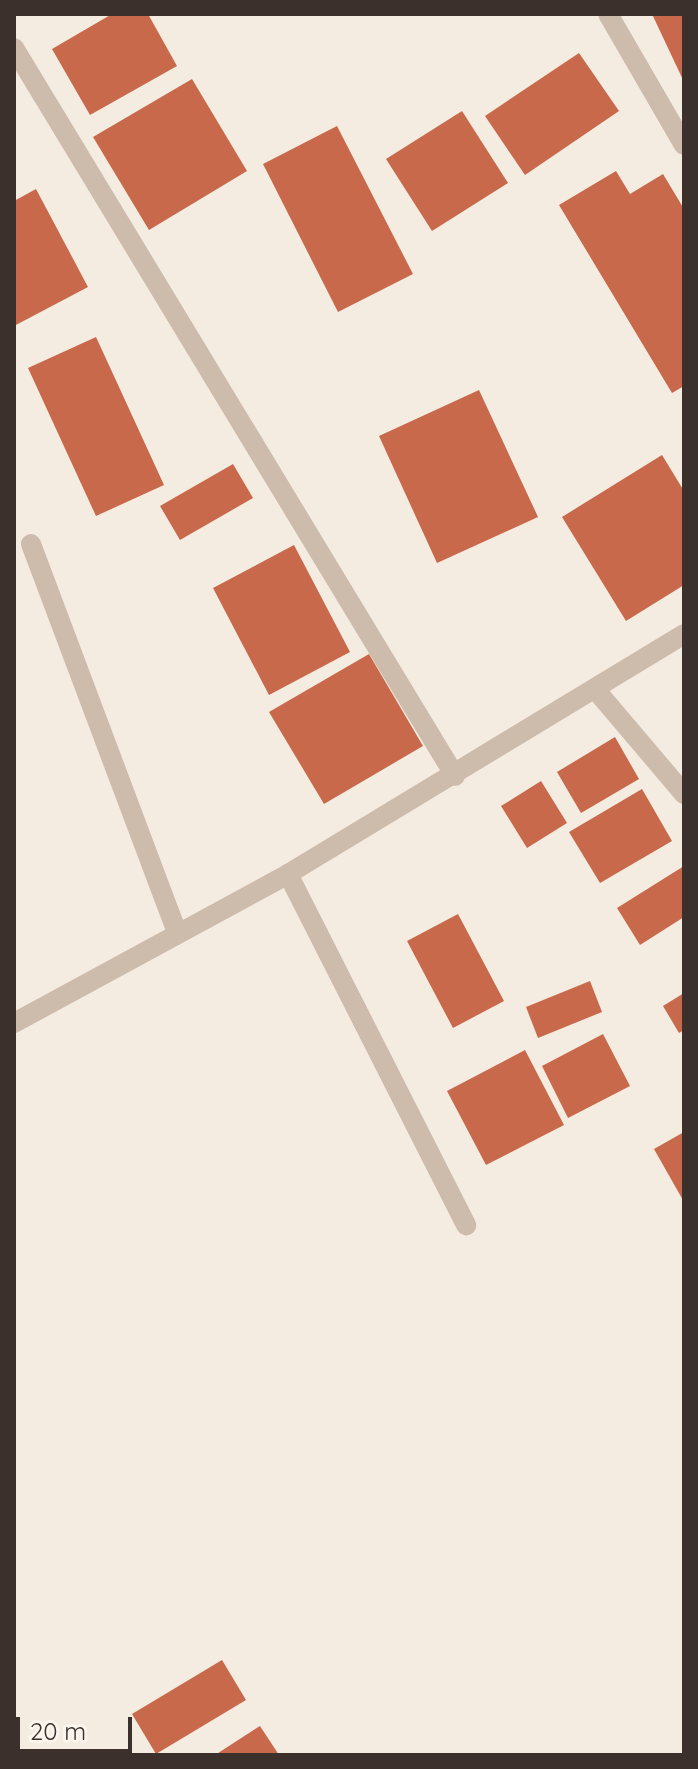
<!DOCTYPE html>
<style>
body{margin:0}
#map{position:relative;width:698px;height:1769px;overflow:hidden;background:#f4ebe1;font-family:Quicksand,sans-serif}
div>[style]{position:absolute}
.building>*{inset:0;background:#c8694b}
.minor>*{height:20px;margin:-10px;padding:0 10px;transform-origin:10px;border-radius:10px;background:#cdbbac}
span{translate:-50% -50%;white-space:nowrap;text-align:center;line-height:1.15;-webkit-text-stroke:8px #fbf5ee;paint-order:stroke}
.frame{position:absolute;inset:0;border:16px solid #3b302b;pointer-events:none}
.scale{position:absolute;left:16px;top:1717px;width:116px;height:36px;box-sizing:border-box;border:4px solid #3b302b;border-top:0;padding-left:10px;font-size:24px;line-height:28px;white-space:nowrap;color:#3b302b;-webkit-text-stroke:6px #fbf5ee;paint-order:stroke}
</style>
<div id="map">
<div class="building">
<div style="clip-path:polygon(112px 14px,148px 14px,177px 66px,90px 115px,52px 49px)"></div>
<div style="clip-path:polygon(652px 14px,684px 14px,684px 82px)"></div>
<div style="clip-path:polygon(579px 53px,619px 111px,525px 175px,485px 116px)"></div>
<div style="clip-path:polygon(192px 79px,247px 171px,149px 230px,93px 137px)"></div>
<div style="clip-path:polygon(462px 111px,508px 183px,432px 231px,386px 159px)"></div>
<div style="clip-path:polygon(337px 126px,413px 274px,338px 312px,263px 164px)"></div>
<div style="clip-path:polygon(616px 171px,630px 194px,663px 174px,684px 209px,684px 386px,672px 393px,559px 205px)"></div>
<div style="clip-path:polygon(36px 189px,88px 287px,14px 326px,14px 201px)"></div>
<div style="clip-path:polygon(96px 337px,164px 485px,96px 516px,28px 368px)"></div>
<div style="clip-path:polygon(479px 390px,538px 517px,437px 563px,379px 436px)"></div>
<div style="clip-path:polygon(662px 455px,684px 491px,684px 585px,626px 621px,562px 517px)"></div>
<div style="clip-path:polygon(233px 464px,253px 498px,180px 540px,160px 506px)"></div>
<div style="clip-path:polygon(294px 545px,350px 652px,269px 695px,213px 588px)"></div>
<div style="clip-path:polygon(369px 654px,423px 746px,324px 804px,269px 712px)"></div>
<div style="clip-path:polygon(615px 737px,639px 779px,581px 813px,557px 772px)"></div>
<div style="clip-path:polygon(541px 781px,567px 823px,527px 848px,501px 806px)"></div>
<div style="clip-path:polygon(642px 789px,672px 841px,600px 883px,569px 832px)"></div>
<div style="clip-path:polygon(684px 866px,684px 917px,640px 945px,617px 908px)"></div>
<div style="clip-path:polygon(458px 914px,504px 1001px,453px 1028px,407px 941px)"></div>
<div style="clip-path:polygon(590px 981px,602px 1012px,538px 1038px,526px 1007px)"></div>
<div style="clip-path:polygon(684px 993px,684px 1030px,679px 1033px,663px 1006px)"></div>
<div style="clip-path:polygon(603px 1034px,630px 1086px,568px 1118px,542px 1066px)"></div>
<div style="clip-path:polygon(525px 1050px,564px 1125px,486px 1165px,447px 1091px)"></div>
<div style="clip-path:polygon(684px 1132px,684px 1202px,654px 1149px)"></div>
<div style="clip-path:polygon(222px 1660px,246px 1700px,156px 1754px,132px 1714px)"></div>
<div style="clip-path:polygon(260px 1726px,279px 1755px,215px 1755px)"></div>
</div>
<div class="minor">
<div style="left:608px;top:14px;width:151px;rotate:59.9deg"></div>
<div style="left:14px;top:48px;width:851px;rotate:58.79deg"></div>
<div style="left:31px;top:544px;width:415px;rotate:69.4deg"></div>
<div style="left:595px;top:689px;width:138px;rotate:49.7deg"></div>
<div style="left:288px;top:874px;width:394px;rotate:63.1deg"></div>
<div style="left:14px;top:1023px;width:312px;rotate:-28.5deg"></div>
<div style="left:288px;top:874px;width:463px;rotate:-31.2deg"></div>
</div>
<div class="frame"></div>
<div class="scale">20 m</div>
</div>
